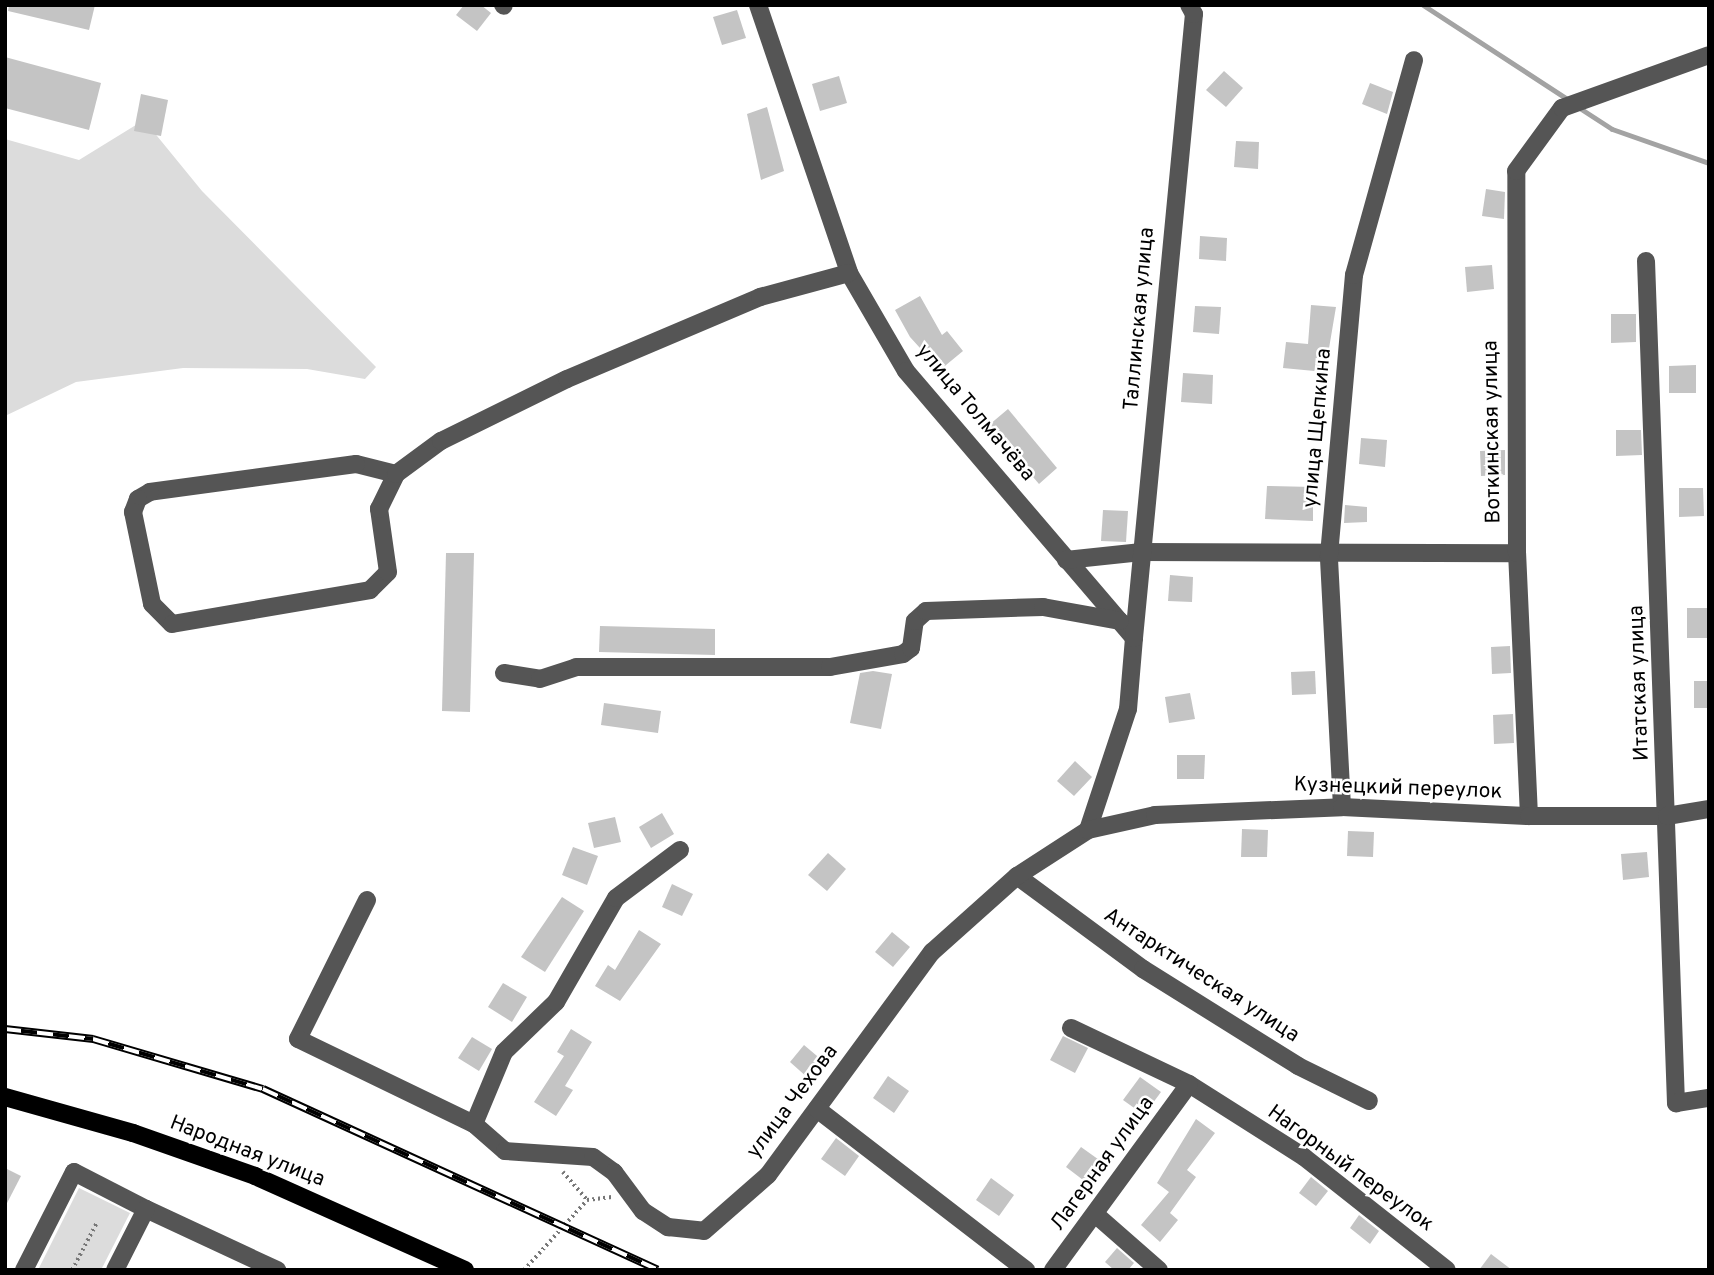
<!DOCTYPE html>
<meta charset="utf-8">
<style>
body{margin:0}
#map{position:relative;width:1714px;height:1275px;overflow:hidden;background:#fff;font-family:Overpass,sans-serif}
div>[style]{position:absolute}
.green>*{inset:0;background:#dcdcdc}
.stream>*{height:5px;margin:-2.5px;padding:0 2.5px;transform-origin:2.5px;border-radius:2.5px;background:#a3a3a3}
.building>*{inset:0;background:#c4c4c4}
.path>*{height:3.5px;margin-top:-1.75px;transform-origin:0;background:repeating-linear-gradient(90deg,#777 0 2px,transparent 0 5.5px)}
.minor>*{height:18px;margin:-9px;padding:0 9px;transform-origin:9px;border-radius:9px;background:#555}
.major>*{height:18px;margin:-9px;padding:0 9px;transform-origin:9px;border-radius:9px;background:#000}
.rail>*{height:8px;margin-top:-4px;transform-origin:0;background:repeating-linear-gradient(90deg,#fff 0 16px,#000 0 32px);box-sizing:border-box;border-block:2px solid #000}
span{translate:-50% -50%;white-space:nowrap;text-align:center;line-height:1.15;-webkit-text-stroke:5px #fff;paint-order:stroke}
.street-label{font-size:21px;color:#000}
.frame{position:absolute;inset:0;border:7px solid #000;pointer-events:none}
</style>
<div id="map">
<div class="green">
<div style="clip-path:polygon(144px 120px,202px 191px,376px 367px,365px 379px,307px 369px,183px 368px,76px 382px,5px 416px,5px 139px,79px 160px)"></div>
<div style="clip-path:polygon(79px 1188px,130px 1213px,101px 1270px,38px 1270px)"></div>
</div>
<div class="stream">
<div style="left:1423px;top:5px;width:176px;rotate:33.1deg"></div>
<div style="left:1578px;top:107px;width:40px;rotate:32.9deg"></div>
<div style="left:1612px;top:129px;width:103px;rotate:19.3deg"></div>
</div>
<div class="building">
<div style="clip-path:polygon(9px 5px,95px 5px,89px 30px,8px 11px)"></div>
<div style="clip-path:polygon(464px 5px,481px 5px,491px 13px,477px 31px,456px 15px)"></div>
<div style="clip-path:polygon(737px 10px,746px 38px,722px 45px,713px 17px)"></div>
<div style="clip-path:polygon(5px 57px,101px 83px,89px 130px,5px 108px)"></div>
<div style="clip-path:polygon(1224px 71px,1243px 88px,1226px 107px,1206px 90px)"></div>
<div style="clip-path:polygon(839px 76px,847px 103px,820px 111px,812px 84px)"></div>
<div style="clip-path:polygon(1370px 83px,1393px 92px,1387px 114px,1362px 104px)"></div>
<div style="clip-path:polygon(141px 94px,168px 100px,161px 136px,134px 131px)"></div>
<div style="clip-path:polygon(767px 107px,784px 171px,761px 180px,747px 114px)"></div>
<div style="clip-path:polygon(1236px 141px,1259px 142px,1258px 169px,1234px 167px)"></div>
<div style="clip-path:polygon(1486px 189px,1505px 192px,1504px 219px,1482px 216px)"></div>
<div style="clip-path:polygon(1200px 236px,1227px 238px,1226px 261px,1199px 259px)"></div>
<div style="clip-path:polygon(1492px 265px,1494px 289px,1467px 292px,1465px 267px)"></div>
<div style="clip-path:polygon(920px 296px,942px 335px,947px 331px,963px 351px,940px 370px,910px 337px,895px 310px)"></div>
<div style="clip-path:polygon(1311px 305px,1336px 307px,1325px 372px,1283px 368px,1286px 342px,1308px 344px)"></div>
<div style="clip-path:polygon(1195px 306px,1221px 307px,1219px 334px,1193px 332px)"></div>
<div style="clip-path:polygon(1611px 314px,1636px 314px,1636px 342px,1611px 343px)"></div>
<div style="clip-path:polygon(1696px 365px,1696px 393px,1669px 393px,1669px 366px)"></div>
<div style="clip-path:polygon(1183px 373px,1213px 375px,1212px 404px,1181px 402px)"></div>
<div style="clip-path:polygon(1008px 409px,1057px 468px,1039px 484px,989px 425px)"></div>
<div style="clip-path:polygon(1616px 430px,1641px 430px,1642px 455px,1616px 456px)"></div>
<div style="clip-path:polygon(1361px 438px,1387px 440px,1385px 467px,1359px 464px)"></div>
<div style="clip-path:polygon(1505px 450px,1505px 475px,1481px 476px,1480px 451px)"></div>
<div style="clip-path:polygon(1267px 486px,1313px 487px,1313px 521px,1265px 519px)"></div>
<div style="clip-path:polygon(1679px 488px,1703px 488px,1704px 516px,1679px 517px)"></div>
<div style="clip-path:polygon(1345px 505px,1367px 507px,1367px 522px,1344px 523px)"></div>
<div style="clip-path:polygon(1103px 510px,1128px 511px,1126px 542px,1101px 541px)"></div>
<div style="clip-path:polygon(446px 553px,474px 553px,470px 712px,442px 711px)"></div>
<div style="clip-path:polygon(1170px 575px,1193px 577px,1192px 602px,1168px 601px)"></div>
<div style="clip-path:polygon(1687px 608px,1709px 608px,1709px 638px,1687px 638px)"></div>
<div style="clip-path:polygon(600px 626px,715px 629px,715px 655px,599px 652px)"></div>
<div style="clip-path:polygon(1510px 646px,1511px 673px,1492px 674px,1491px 647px)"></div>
<div style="clip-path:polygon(873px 671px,892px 674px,881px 729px,850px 723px,860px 673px)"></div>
<div style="clip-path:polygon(1315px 671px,1316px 694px,1292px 695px,1291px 672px)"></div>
<div style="clip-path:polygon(1694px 681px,1709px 681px,1709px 708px,1694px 708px)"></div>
<div style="clip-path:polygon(1190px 693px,1195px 719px,1169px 723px,1165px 697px)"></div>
<div style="clip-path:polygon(604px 703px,661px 711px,658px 733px,601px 725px)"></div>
<div style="clip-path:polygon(1513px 714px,1514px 743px,1494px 744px,1493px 715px)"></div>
<div style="clip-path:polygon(1177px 755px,1205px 755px,1204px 779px,1177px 779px)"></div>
<div style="clip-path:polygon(1075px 761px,1092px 777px,1074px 796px,1057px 781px)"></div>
<div style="clip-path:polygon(662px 813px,674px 834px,651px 848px,639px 827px)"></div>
<div style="clip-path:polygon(615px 817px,621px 842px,594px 848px,588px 823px)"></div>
<div style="clip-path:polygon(1242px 829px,1268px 830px,1267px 857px,1241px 857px)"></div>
<div style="clip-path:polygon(1348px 831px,1374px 832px,1373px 857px,1347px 856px)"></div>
<div style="clip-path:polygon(573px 847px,598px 856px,587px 885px,562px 875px)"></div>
<div style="clip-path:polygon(1647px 852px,1649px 877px,1623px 880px,1621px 854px)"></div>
<div style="clip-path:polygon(828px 853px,846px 869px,827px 891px,808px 875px)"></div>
<div style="clip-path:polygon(672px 884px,693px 894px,682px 916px,662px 907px)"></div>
<div style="clip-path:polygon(562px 897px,584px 911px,545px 972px,521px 957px)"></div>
<div style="clip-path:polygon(639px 930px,661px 944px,620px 1001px,595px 986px,608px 965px,615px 970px)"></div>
<div style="clip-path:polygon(892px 932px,910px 947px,893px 967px,875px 952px)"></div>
<div style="clip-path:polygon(503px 983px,527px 997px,512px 1022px,488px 1007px)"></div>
<div style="clip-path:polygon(571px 1029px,592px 1042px,565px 1086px,573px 1090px,556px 1116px,534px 1102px,564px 1056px,557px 1052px)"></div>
<div style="clip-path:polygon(1063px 1036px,1088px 1048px,1075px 1073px,1050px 1060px)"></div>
<div style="clip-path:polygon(472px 1037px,492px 1049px,479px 1071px,458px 1058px)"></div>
<div style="clip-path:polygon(804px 1045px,823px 1061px,808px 1078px,790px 1062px)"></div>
<div style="clip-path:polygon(888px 1076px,909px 1091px,894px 1113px,873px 1098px)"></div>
<div style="clip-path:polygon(1140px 1077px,1161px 1092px,1144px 1115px,1123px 1100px)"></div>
<div style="clip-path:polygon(1196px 1119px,1215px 1133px,1187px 1170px,1196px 1177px,1170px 1213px,1178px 1220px,1160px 1242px,1141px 1225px,1169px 1192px,1157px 1183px)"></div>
<div style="clip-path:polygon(836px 1138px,859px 1156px,845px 1176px,821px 1159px)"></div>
<div style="clip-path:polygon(1081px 1147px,1102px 1162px,1087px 1183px,1066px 1167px)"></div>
<div style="clip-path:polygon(5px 1168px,21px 1176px,5px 1207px)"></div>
<div style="clip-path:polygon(1311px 1177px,1328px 1191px,1316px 1206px,1299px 1193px)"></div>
<div style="clip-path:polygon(991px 1178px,1014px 1195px,999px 1216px,976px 1200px)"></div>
<div style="clip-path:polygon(1359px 1215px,1379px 1231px,1370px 1244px,1350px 1228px)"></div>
<div style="clip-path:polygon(1117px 1248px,1134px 1263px,1128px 1270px,1114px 1270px,1105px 1262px)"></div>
<div style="clip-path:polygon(1491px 1254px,1512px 1270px,1479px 1270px)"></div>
</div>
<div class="path">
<div style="left:563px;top:1172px;width:37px;rotate:49deg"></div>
<div style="left:72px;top:1270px;width:52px;rotate:-62.4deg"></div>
<div style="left:524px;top:1270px;width:94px;rotate:-48deg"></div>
<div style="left:587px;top:1200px;width:25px;rotate:-7deg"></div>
</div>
<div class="minor">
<div style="left:503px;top:5px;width:1px;rotate:45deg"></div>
<div style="left:758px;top:5px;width:283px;rotate:71.2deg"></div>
<div style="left:849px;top:273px;width:113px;rotate:59.8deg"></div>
<div style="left:906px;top:371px;width:351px;rotate:49.5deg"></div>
<div style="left:1134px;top:638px;width:71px;rotate:94.8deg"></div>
<div style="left:1128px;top:709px;width:127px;rotate:108.3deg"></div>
<div style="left:1646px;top:261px;width:843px;rotate:87.96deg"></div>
<div style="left:1676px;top:1103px;width:33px;rotate:-9deg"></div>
<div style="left:396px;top:474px;width:41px;rotate:-166deg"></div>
<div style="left:356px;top:464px;width:208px;rotate:172.3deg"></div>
<div style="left:150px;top:492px;width:14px;rotate:150deg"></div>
<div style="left:138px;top:499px;width:14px;rotate:111deg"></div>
<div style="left:133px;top:512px;width:94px;rotate:78.3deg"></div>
<div style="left:152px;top:604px;width:28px;rotate:45deg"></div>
<div style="left:172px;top:624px;width:201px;rotate:-9.7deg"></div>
<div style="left:370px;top:590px;width:25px;rotate:-45deg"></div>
<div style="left:388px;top:572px;width:64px;rotate:-98.1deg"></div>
<div style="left:379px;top:509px;width:39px;rotate:-64deg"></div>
<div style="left:396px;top:474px;width:56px;rotate:-36.3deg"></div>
<div style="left:441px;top:441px;width:140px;rotate:-26.2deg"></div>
<div style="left:567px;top:379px;width:210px;rotate:-23deg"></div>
<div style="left:760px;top:297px;width:92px;rotate:-15.1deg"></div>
<div style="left:1066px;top:560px;width:76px;rotate:-6deg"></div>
<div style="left:1142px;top:552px;width:375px;rotate:0.2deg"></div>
<div style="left:1134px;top:638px;width:627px;rotate:-84.51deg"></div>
<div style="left:1194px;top:14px;width:10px;rotate:-119deg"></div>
<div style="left:504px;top:673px;width:36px;rotate:9deg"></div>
<div style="left:540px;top:679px;width:38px;rotate:-18deg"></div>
<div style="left:576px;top:667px;width:254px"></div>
<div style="left:830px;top:667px;width:74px;rotate:-10.1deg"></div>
<div style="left:903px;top:654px;width:10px;rotate:-37deg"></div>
<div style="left:911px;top:648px;width:27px;rotate:-82deg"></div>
<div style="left:915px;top:621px;width:15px;rotate:-42deg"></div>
<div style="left:926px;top:611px;width:117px;rotate:-2deg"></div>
<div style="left:1043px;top:607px;width:78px;rotate:10.3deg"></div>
<div style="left:1342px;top:807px;width:252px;rotate:-93deg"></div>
<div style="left:1329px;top:555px;width:281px;rotate:-84.9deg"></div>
<div style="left:1354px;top:275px;width:223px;rotate:-74.4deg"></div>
<div style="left:1529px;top:816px;width:263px;rotate:-92.6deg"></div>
<div style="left:1517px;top:553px;width:382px;rotate:-90.1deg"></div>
<div style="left:1516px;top:171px;width:78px;rotate:-53.9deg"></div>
<div style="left:1562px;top:108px;width:156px;rotate:-19.8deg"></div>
<div style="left:1017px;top:876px;width:157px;rotate:36.4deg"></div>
<div style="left:1143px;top:969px;width:183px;rotate:32deg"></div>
<div style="left:1298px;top:1066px;width:79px;rotate:26.2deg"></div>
<div style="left:367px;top:900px;width:155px;rotate:116.4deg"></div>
<div style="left:298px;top:1039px;width:195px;rotate:25.8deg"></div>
<div style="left:474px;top:1124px;width:41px;rotate:41.1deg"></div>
<div style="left:505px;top:1151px;width:88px;rotate:3.9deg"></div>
<div style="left:593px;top:1157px;width:26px;rotate:36deg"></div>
<div style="left:614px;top:1172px;width:49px;rotate:53.4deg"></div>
<div style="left:643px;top:1211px;width:30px;rotate:33deg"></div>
<div style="left:668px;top:1227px;width:36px;rotate:6deg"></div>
<div style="left:704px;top:1231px;width:85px;rotate:-41.2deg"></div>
<div style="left:768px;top:1175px;width:277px;rotate:-53.7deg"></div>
<div style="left:932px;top:952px;width:114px;rotate:-41.8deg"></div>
<div style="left:1017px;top:876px;width:85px;rotate:-32.9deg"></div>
<div style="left:1088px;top:830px;width:69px;rotate:-12.6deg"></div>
<div style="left:1155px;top:815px;width:187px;rotate:-2.4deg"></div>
<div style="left:1342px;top:807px;width:187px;rotate:2.8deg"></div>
<div style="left:1529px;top:816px;width:138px"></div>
<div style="left:1667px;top:816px;width:43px;rotate:-9.5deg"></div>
<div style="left:1071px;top:1028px;width:131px;rotate:25.4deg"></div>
<div style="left:1189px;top:1084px;width:136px;rotate:32.4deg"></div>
<div style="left:1304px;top:1157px;width:182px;rotate:38.3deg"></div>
<div style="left:817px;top:1109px;width:264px;rotate:37.6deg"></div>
<div style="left:474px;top:1124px;width:78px;rotate:-67.4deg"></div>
<div style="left:504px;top:1052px;width:72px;rotate:-43.9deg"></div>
<div style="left:556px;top:1002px;width:120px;rotate:-60deg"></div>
<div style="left:616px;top:898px;width:80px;rotate:-36.9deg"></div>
<div style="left:146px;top:1209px;width:145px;rotate:25deg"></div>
<div style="left:1095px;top:1214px;width:85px;rotate:41.2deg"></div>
<div style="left:24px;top:1270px;width:110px;rotate:-63deg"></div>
<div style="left:74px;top:1172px;width:81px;rotate:27.2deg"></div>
<div style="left:146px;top:1209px;width:68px;rotate:116.9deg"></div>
<div style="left:1053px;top:1270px;width:230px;rotate:-53.8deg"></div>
</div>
<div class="major">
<div style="left:5px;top:1097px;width:133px;rotate:15.7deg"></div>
<div style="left:133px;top:1133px;width:129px;rotate:19.4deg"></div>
<div style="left:255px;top:1176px;width:230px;rotate:24.1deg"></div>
</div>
<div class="rail">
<div style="left:5px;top:1029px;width:89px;rotate:6.5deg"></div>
<div style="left:93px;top:1039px;width:177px;rotate:16.4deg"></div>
<div style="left:263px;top:1089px;width:434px;rotate:24.6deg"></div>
</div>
<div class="street-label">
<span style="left:1140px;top:319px;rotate:-85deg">Таллинская улица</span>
<span style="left:975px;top:413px;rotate:50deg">улица Толмачёва</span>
<span style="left:1318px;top:428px;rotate:-85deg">улица Щепкина</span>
<span style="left:1493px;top:432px;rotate:-91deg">Воткинская улица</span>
<span style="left:1640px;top:683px;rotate:-92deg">Итатская улица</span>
<span style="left:1398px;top:789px;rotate:2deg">Кузнецкий переулок</span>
<span style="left:1201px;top:976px;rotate:33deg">Антарктическая улица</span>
<span style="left:793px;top:1102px;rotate:-53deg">улица Чехова</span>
<span style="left:247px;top:1152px;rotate:21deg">Народная улица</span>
<span style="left:1103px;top:1164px;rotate:-54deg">Лагерная улица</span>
<span style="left:1350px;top:1169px;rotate:36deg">Нагорный переулок</span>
</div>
<div class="frame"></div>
</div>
